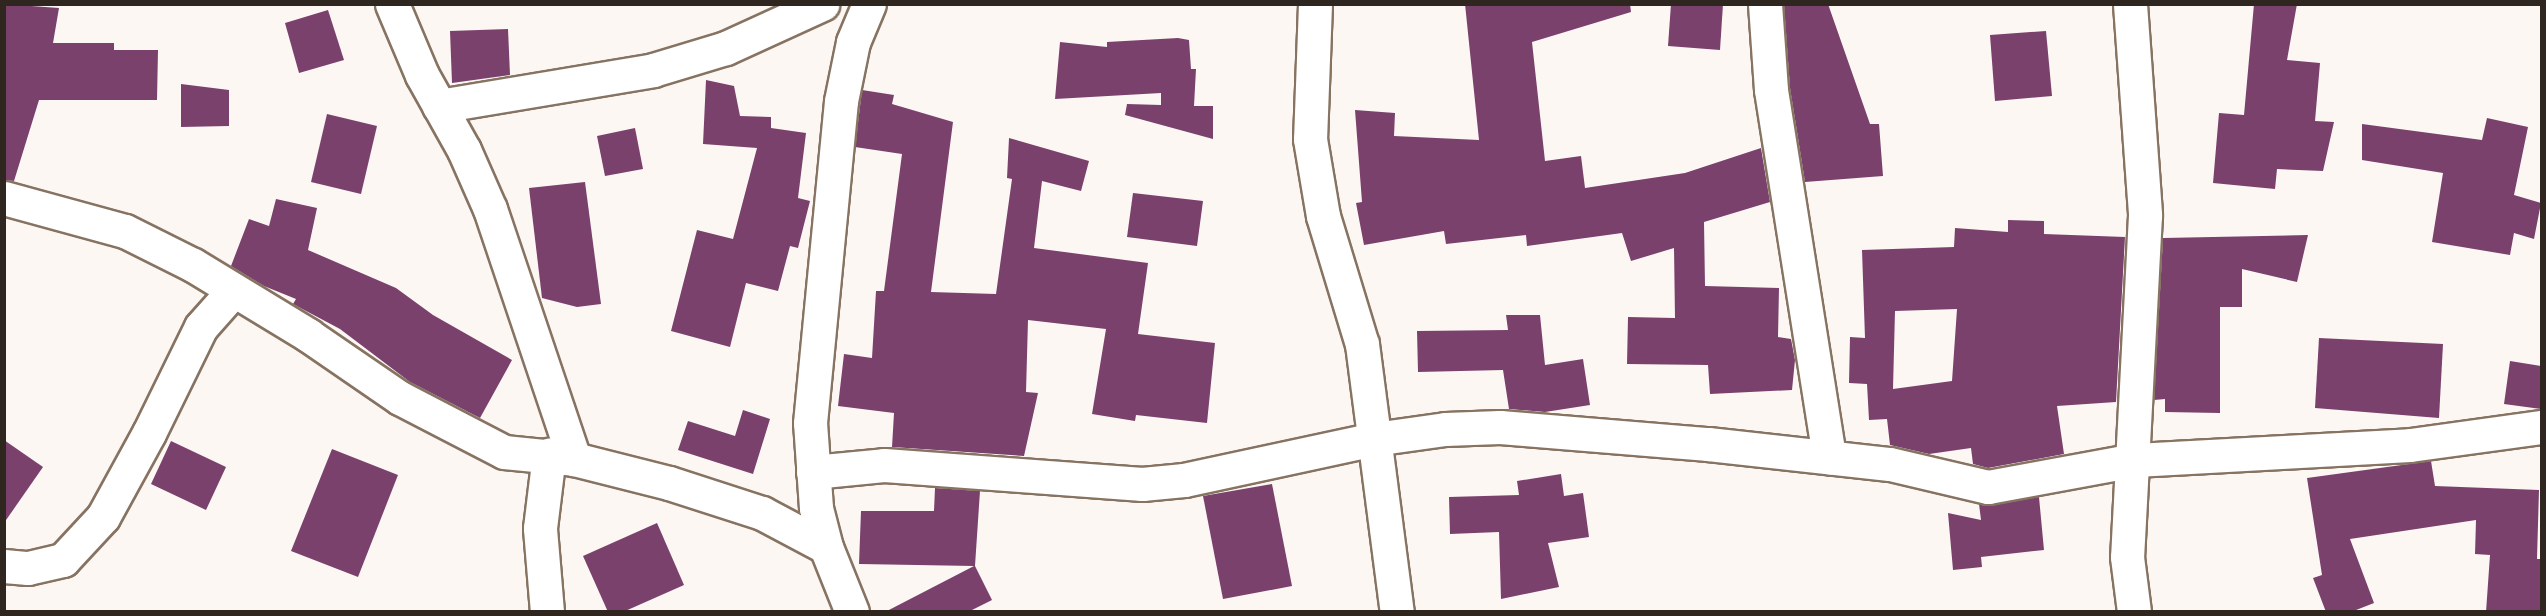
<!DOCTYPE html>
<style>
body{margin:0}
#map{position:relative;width:2546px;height:616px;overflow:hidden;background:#fcf7f3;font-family:Spectral,serif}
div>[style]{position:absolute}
.building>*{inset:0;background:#7a416d}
.roads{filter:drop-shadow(2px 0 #877362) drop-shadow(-2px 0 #877362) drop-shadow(0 2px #877362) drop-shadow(0 -2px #877362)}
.minor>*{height:33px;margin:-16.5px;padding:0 16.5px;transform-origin:16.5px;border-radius:16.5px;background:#fff}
span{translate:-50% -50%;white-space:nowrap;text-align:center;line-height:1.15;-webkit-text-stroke:6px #fff;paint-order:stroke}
.frame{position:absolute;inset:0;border:6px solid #2f261f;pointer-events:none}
</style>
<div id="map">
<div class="building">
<div style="clip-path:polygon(4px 4px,59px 8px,53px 43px,114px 43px,114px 50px,158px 50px,157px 100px,39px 100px,14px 181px,4px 180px)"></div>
<div style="clip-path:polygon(1465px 4px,1630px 4px,1631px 12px,1532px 42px,1545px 161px,1581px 156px,1585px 188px,1685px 173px,1761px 148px,1770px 202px,1704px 222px,1705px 286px,1779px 288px,1778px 337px,1791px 339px,1795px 360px,1792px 390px,1710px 394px,1708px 365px,1627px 364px,1628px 317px,1675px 318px,1674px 248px,1631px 261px,1622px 233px,1527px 246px,1526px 235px,1446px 244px,1444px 231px,1364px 245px,1356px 203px,1362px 202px,1355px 110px,1395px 113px,1394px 136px,1479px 140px)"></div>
<div style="clip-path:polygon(1671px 4px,1723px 4px,1720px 50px,1668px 46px)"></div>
<div style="clip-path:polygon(1828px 4px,1870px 124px,1879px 124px,1883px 176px,1805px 182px,1790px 88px,1784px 5px)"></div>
<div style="clip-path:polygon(2254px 4px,2297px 4px,2287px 60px,2320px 63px,2315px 121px,2334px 122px,2323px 171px,2277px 169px,2275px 189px,2213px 183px,2219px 113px,2244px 115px)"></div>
<div style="clip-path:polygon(328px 10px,344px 60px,299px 73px,285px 23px)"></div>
<div style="clip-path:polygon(508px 29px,510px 75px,452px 83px,450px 31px)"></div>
<div style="clip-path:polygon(2046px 31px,2052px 96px,1995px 101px,1990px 35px)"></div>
<div style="clip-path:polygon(1178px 38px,1189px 40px,1191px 69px,1196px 69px,1194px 106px,1213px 106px,1213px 139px,1125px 115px,1127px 104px,1161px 105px,1161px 93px,1055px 99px,1060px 42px,1107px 47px,1107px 42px)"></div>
<div style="clip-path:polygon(706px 80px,734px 86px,740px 116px,771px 117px,771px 128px,806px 133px,798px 198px,810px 201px,798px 248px,790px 246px,778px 291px,746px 283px,730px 347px,671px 331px,697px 230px,733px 239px,757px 148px,703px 144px)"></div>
<div style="clip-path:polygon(181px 84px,229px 90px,229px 126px,181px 127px)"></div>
<div style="clip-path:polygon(862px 90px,894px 95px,892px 104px,953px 122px,931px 292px,996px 294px,1012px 179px,1007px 178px,1009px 138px,1089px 161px,1081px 191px,1042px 181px,1034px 248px,1148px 263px,1138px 334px,1215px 343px,1207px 423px,1136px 415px,1135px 421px,1092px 414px,1106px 329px,1028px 320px,1026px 392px,1038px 393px,1024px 456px,892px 447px,894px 413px,838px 406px,844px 354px,872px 358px,876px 291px,884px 291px,902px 154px,855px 147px)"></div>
<div style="clip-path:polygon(327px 114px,377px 126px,361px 194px,311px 182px)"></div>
<div style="clip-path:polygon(2487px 118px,2528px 127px,2514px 195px,2541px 203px,2534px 239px,2514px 233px,2510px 255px,2432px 242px,2443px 173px,2362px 160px,2362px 124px,2482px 140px)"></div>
<div style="clip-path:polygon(635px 128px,643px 169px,605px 176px,597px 136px)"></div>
<div style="clip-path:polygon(585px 182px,601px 304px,577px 307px,542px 298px,529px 188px)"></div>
<div style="clip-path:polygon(1133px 193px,1203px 201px,1197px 246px,1127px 237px)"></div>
<div style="clip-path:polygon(276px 199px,317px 208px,308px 250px,396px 288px,433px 315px,512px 360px,480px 418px,410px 382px,340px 329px,293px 304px,296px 299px,264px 286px,231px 266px,249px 219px,269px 226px)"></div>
<div style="clip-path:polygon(evenodd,2008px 220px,2044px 221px,2044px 234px,2125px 237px,2116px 402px,2057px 406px,2064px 454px,1988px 468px,1973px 464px,1971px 448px,1929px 454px,1890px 445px,1887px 419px,1869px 420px,1867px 384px,1849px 383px,1850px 337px,1865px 338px,1862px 250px,1954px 247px,1955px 228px,2008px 232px,2008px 220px,1957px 309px,1952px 381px,1893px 389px,1895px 311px,1957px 309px)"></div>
<div style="clip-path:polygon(2308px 235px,2297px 282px,2242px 269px,2242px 307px,2220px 307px,2220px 413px,2165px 412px,2165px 399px,2154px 400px,2163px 238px)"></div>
<div style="clip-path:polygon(1506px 315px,1540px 315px,1545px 365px,1583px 359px,1590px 405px,1545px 412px,1509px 409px,1503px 370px,1418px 372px,1417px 331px,1508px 330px)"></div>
<div style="clip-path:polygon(2319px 338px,2443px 344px,2439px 418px,2315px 408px)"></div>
<div style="clip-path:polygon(2510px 361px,2541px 366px,2541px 409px,2504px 404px)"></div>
<div style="clip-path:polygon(743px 410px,770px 419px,753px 474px,678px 450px,688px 421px,735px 436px)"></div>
<div style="clip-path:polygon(4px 440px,43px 467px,4px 523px)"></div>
<div style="clip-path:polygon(171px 441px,226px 467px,206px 510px,151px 484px)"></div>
<div style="clip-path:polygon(332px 449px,398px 475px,358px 577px,291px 551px)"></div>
<div style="clip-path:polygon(2431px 461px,2435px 486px,2539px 490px,2537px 559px,2541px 559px,2541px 612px,2486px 612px,2490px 555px,2475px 554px,2476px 520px,2350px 539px,2374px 603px,2351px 612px,2326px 612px,2313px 578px,2322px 575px,2307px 478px)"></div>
<div style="clip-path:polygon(1561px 474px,1564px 496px,1583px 493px,1589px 537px,1548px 543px,1559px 587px,1501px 599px,1499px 532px,1450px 534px,1449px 497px,1519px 495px,1517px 481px)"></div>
<div style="clip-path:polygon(1272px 484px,1292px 586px,1223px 599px,1203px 496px)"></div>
<div style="clip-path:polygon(935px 488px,980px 491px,975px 566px,992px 600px,968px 612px,885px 612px,974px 566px,859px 564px,861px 511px,934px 511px)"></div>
<div style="clip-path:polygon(2039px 497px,2044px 550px,1981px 557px,1982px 567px,1953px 570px,1948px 513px,1981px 520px,1979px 504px)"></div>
<div style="clip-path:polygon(657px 523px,684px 585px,623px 612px,608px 612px,583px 556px)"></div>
</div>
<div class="roads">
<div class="minor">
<div style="left:392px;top:4px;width:77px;rotate:67.1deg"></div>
<div style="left:422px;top:75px;width:86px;rotate:60.8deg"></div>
<div style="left:464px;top:150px;width:64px;rotate:66.2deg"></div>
<div style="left:490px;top:209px;width:264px;rotate:71.4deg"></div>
<div style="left:1315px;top:4px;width:135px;rotate:92.1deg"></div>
<div style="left:1310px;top:139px;width:78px;rotate:80.4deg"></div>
<div style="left:1323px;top:216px;width:134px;rotate:73.1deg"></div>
<div style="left:1362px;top:344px;width:270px;rotate:82.6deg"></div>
<div style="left:1765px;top:4px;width:86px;rotate:86deg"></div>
<div style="left:1771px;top:90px;width:372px;rotate:81deg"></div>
<div style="left:2130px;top:4px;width:212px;rotate:85.9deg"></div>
<div style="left:2145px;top:215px;width:342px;rotate:93deg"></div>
<div style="left:2127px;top:557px;width:55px;rotate:82.7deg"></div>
<div style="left:439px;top:106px;width:217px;rotate:-9.5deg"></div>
<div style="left:653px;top:70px;width:76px;rotate:-16.8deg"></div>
<div style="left:726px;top:48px;width:106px;rotate:-24.6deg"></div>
<div style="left:4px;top:198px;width:125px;rotate:15.3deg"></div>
<div style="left:125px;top:231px;width:76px;rotate:26.6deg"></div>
<div style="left:193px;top:265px;width:135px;rotate:31.3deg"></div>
<div style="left:308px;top:335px;width:112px;rotate:34.4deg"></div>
<div style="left:400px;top:398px;width:117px;rotate:27.4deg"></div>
<div style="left:504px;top:452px;width:70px;rotate:5.7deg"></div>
<div style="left:574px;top:459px;width:98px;rotate:14.2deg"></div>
<div style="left:669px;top:483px;width:98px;rotate:17.9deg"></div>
<div style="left:762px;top:513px;width:72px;rotate:28deg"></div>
<div style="left:813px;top:472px;width:71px;rotate:-5.6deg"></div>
<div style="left:884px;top:465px;width:259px;rotate:4.2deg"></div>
<div style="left:1142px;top:484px;width:42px;rotate:-5.4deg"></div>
<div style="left:1184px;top:480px;width:194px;rotate:-12.2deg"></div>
<div style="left:1374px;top:439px;width:72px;rotate:-8deg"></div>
<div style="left:1445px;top:429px;width:55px;rotate:-2.1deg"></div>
<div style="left:1500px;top:427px;width:209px;rotate:4.7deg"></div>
<div style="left:1708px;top:444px;width:183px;rotate:6.3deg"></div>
<div style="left:1890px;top:464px;width:101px;rotate:13.2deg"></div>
<div style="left:1988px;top:487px;width:149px;rotate:-10.4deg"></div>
<div style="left:2135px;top:460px;width:275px;rotate:-3.1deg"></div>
<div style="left:2410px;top:445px;width:133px;rotate:-7.8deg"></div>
<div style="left:4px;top:566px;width:24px;rotate:5deg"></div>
<div style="left:28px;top:568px;width:36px;rotate:-13deg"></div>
<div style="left:63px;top:560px;width:59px;rotate:-47.1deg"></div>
<div style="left:103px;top:517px;width:96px;rotate:-61.3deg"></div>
<div style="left:149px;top:433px;width:118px;rotate:-63.9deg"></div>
<div style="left:201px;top:327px;width:48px;rotate:-48.4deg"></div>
<div style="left:547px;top:612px;width:84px;rotate:-94.8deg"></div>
<div style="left:540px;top:528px;width:74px;rotate:-83deg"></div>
<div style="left:852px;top:612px;width:70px;rotate:-111.8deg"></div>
<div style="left:826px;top:547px;width:40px;rotate:-104.4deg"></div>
<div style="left:816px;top:508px;width:85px;rotate:-94deg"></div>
<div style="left:810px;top:423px;width:323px;rotate:-84.5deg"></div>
<div style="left:841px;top:101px;width:60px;rotate:-78.5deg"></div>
<div style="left:853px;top:42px;width:41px;rotate:-67.2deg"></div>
</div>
</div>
<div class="frame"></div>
</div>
